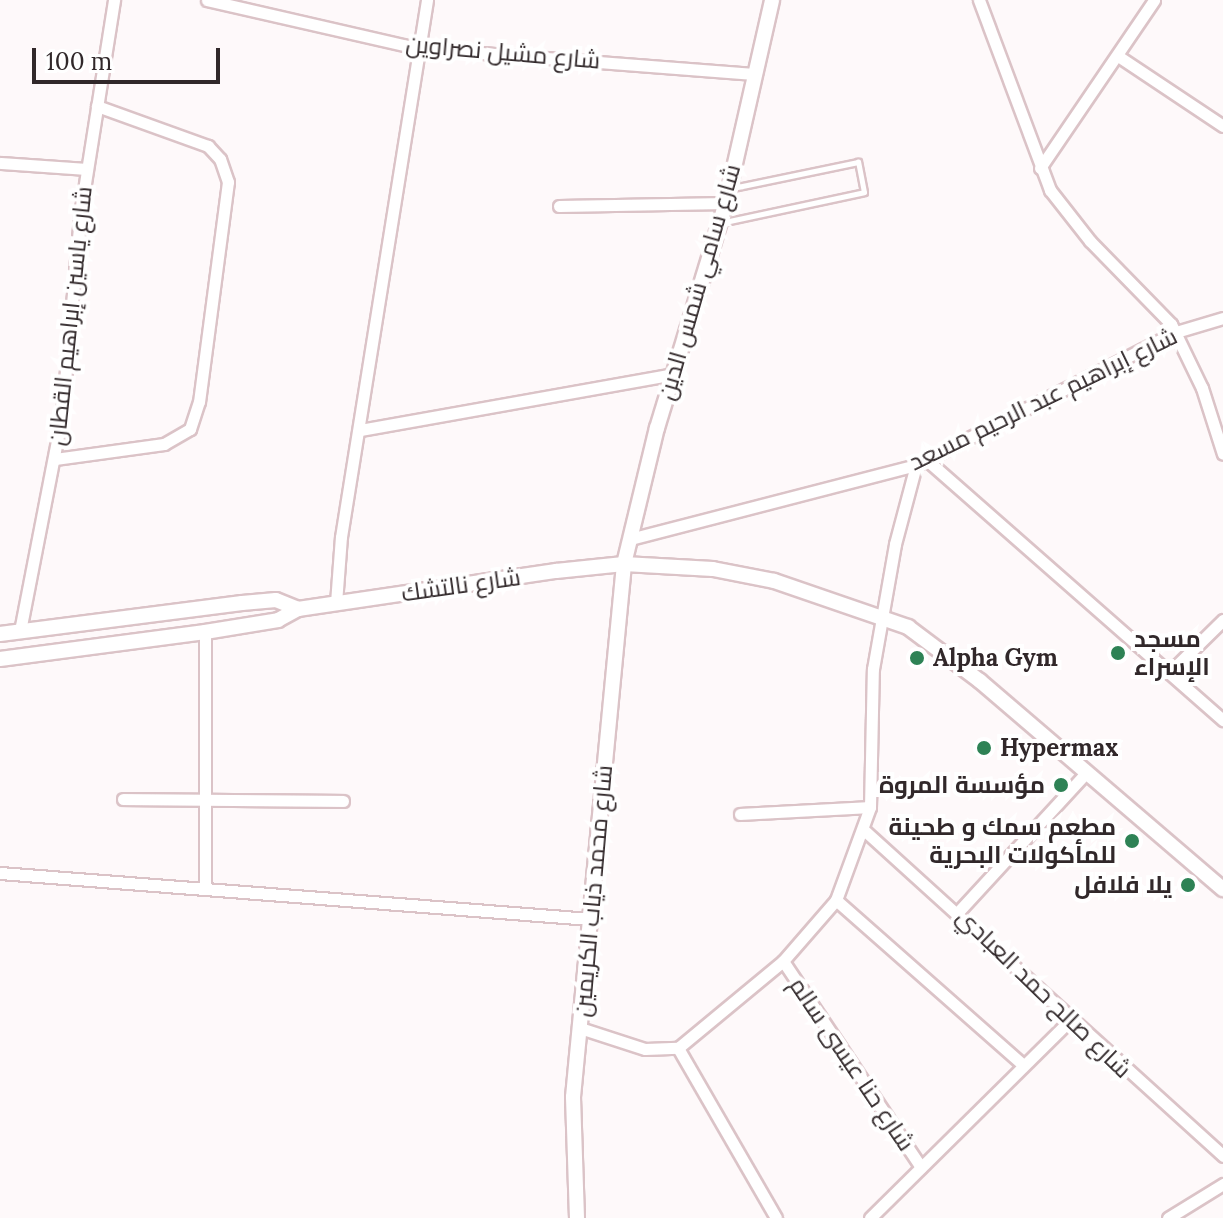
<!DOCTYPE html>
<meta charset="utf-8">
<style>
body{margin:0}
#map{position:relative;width:1223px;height:1218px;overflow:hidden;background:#fef9fa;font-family:Lora,Cairo,serif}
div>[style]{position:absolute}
.roads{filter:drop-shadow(2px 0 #dbc3c7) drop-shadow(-2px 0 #dbc3c7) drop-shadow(0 2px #dbc3c7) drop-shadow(0 -2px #dbc3c7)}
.service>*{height:5px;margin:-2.5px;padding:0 2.5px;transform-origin:2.5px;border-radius:2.5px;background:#fff}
.minor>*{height:11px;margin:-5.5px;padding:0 5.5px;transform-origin:5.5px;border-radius:5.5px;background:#fff}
.tertiary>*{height:14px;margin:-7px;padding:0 7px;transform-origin:7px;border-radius:7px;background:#fff}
.secondary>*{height:14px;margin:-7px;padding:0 7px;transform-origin:7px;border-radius:7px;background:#fff}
.dots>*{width:22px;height:22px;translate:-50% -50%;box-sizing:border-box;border:4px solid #fff;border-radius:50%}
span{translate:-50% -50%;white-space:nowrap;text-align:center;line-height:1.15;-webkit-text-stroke:8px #fff;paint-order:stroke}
.street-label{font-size:24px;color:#31282a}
.poi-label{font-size:24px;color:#31282a;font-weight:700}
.left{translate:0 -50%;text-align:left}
.right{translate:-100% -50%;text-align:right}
.scale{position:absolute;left:32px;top:48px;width:188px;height:36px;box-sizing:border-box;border:4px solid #31282a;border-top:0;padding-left:10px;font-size:24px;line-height:28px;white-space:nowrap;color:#31282a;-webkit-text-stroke:6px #fff;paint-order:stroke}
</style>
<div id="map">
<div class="roads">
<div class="service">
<div style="left:720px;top:223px;width:147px;rotate:-12.1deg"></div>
<div style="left:864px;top:192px;width:31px;rotate:-101deg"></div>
<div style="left:858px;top:162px;width:128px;rotate:168.3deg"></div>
</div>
<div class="minor">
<div style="left:207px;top:0;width:214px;rotate:12.9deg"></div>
<div style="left:416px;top:48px;width:340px;rotate:4.4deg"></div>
<div style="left:979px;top:0;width:203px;rotate:69.5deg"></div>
<div style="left:1050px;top:190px;width:65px;rotate:51.9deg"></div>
<div style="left:1090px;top:241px;width:116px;rotate:45.7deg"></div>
<div style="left:1171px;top:324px;width:71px;rotate:64.2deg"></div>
<div style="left:1202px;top:388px;width:69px;rotate:72.3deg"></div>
<div style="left:1118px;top:56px;width:126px;rotate:33.7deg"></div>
<div style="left:0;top:163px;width:85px;rotate:4deg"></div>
<div style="left:1040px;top:168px;width:203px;rotate:-55.8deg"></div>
<div style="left:559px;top:206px;width:167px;rotate:-1deg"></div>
<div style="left:360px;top:430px;width:318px;rotate:-10.1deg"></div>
<div style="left:55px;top:459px;width:110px;rotate:-7.8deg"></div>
<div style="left:164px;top:444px;width:30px;rotate:-30deg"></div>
<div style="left:190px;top:429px;width:28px;rotate:-72deg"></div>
<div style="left:199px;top:402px;width:222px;rotate:-82.5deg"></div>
<div style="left:228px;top:182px;width:24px;rotate:-109deg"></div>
<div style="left:220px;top:159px;width:18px;rotate:-133deg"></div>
<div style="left:208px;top:146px;width:118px;rotate:-160.2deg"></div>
<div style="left:928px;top:461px;width:393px;rotate:41.3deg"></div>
<div style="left:630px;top:539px;width:295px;rotate:-14.5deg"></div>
<div style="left:916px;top:465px;width:292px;rotate:-27.1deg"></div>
<div style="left:1176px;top:332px;width:49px;rotate:-16.6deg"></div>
<div style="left:336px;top:603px;width:66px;rotate:-85.7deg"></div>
<div style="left:341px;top:537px;width:544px;rotate:-80.9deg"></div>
<div style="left:20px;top:631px;width:221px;rotate:-79deg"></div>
<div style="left:62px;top:414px;width:200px;rotate:-84.8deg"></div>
<div style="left:80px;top:215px;width:218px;rotate:-81deg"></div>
<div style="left:1169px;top:673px;width:76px;rotate:-44.5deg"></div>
<div style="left:123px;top:799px;width:220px;rotate:0.5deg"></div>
<div style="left:740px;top:814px;width:130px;rotate:-3.1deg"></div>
<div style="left:865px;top:831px;width:484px;rotate:42.2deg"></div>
<div style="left:0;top:873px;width:592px;rotate:4.46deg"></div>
<div style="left:205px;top:888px;width:256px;rotate:-90deg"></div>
<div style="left:836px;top:900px;width:249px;rotate:41.4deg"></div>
<div style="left:959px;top:911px;width:188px;rotate:-47.4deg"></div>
<div style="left:783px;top:961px;width:248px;rotate:56.2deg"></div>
<div style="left:580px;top:1028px;width:68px;rotate:17.9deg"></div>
<div style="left:645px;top:1049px;width:33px;rotate:-2deg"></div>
<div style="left:678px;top:1048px;width:136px;rotate:-39.6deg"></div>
<div style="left:783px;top:961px;width:81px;rotate:-49deg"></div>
<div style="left:836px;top:900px;width:99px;rotate:-69.9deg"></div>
<div style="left:870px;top:807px;width:138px;rotate:-88.8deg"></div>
<div style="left:873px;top:669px;width:127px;rotate:-80deg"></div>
<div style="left:895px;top:544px;width:82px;rotate:-75.1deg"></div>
<div style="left:678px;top:1048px;width:196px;rotate:60deg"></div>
<div style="left:870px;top:1218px;width:280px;rotate:-44.7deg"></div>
<div style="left:1168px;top:1218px;width:65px;rotate:-31.7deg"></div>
</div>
<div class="tertiary">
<div style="left:577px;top:1218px;width:121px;rotate:-91.9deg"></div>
<div style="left:573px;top:1097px;width:535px;rotate:-84.53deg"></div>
<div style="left:624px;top:564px;width:140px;rotate:-76.4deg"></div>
<div style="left:657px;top:428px;width:235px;rotate:-73deg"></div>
<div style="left:726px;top:203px;width:208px;rotate:-77.2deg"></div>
</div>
<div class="secondary">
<div style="left:0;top:634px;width:244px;rotate:-7.3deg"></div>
<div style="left:242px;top:603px;width:34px;rotate:-5deg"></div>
<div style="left:276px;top:600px;width:24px;rotate:22deg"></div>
<div style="left:0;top:659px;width:207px;rotate:-7.5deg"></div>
<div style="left:205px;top:632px;width:74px;rotate:-9.3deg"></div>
<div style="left:278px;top:620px;width:23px;rotate:-29deg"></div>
<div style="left:298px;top:609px;width:261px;rotate:-8.4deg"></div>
<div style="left:556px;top:571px;width:68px;rotate:-5.9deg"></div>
<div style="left:624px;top:564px;width:89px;rotate:3.2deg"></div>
<div style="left:713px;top:569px;width:62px;rotate:11.1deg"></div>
<div style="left:774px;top:581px;width:142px;rotate:18.9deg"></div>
<div style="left:908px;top:627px;width:90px;rotate:36.9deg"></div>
<div style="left:980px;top:681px;width:320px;rotate:40.6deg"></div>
</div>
</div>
<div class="dots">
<div style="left:1118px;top:653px;background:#2e8255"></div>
<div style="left:917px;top:658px;background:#2e8255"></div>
<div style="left:984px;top:748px;background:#2e8255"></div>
<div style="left:1061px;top:785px;background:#2e8255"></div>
<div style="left:1132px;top:841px;background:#2e8255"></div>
<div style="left:1188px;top:885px;background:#2e8255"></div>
</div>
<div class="street-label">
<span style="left:503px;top:52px;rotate:5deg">شارع مشيل نصراوين</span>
<span style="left:699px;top:282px;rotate:-74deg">شارع سامي شمس الدين</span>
<span style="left:70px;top:316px;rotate:-84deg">شارع ياسين إبراهيم القطان</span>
<span style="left:1043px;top:399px;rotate:-26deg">شارع إبراهيم عبد الرحيم مسعد</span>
<span style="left:461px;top:585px;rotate:-8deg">شارع نالتشك</span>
<span style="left:593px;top:891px;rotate:-85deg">شارع محمد ذياب الكريمين</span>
<span style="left:1044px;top:993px;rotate:44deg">شارع صالح حمد العبادي</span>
<span style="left:852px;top:1064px;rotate:56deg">شارع حنا عيسى سالم</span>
</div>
<div class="poi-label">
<span class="left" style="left:1134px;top:653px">مسجد<br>الإسراء</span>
<span class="left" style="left:933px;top:658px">Alpha Gym</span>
<span class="left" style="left:1000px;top:748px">Hypermax</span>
<span class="right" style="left:1045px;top:785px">مؤسسة المروة</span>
<span class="right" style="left:1116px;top:841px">مطعم سمك و طحينة<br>للمأكولات البحرية</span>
<span class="right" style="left:1172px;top:885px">يلا فلافل</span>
</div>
<div class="scale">100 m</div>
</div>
